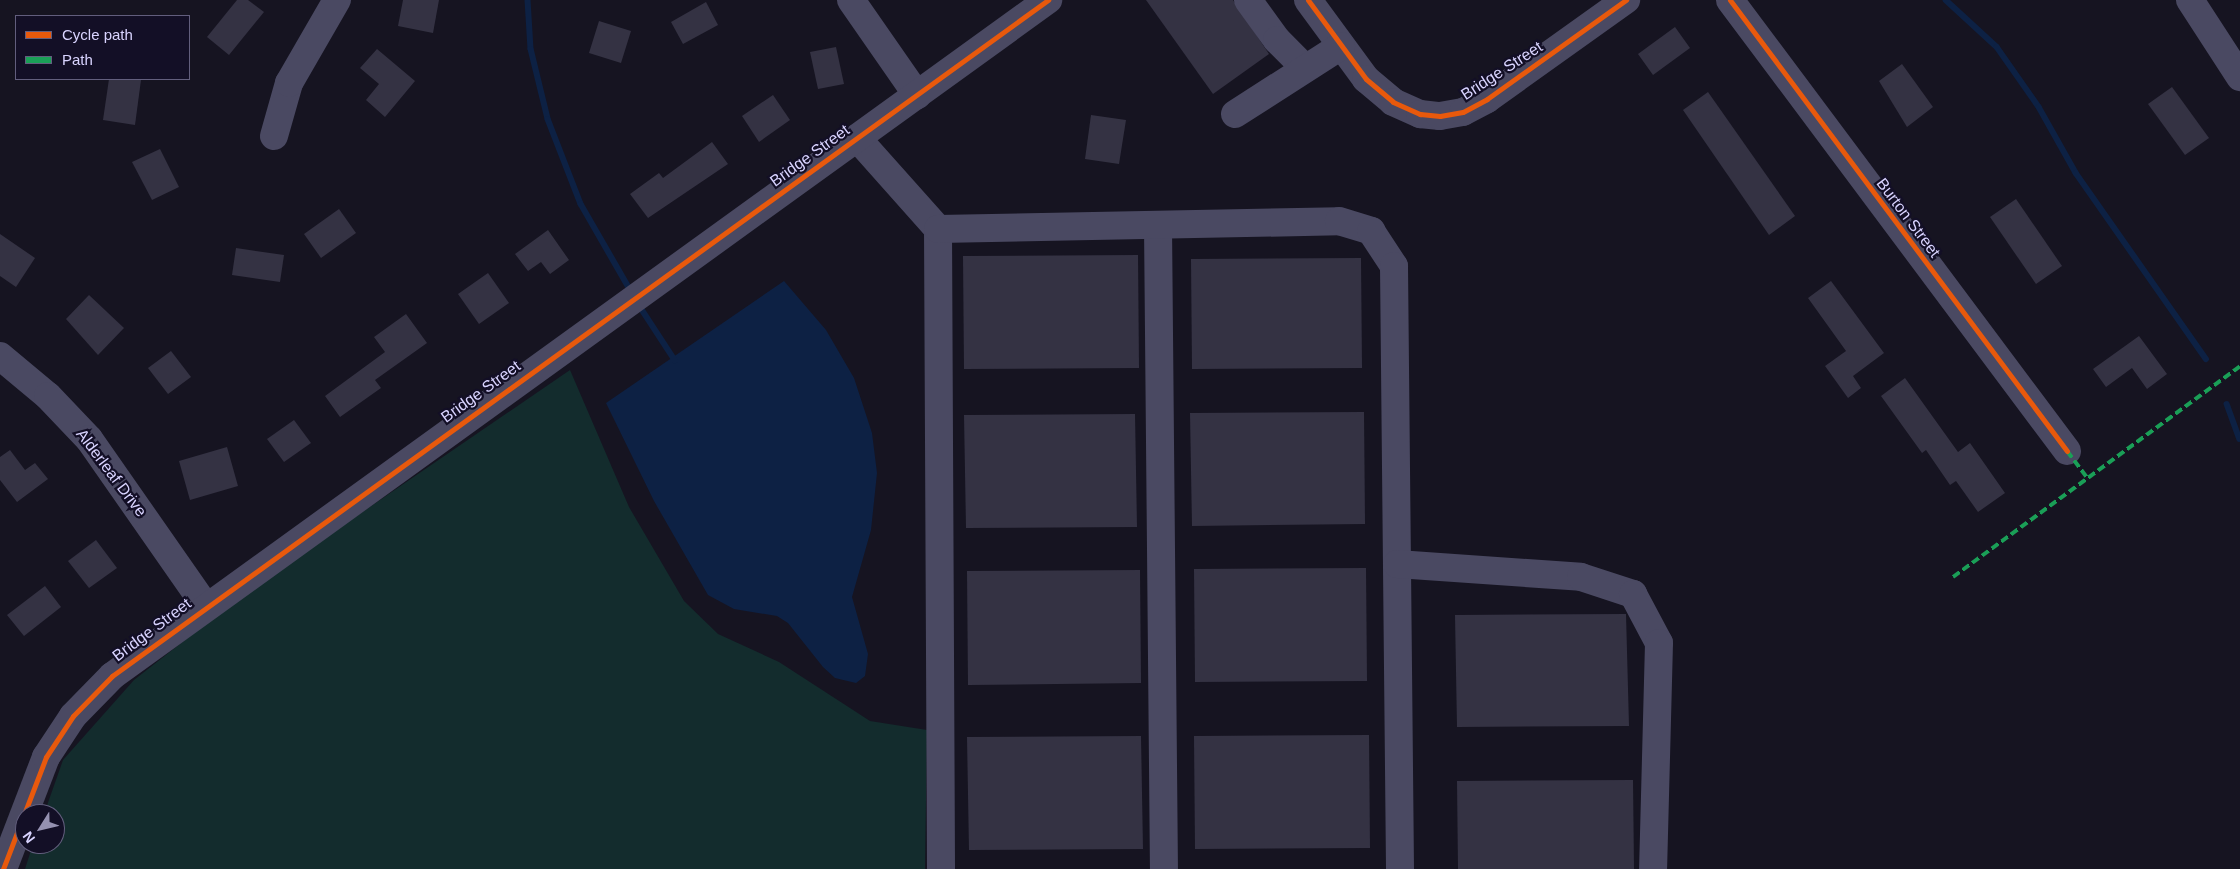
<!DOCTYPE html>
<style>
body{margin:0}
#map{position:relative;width:2240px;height:869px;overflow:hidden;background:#161421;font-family:Arial,sans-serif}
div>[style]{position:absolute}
.green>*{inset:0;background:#132c2d}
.water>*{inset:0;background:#0d2144}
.stream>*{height:5.5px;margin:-2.75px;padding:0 2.75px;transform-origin:2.75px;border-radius:2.75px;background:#0d2144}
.building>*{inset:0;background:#343243}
.minor>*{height:28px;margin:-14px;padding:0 14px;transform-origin:14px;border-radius:14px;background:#4a4962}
.quiet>*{height:4px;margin-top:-2px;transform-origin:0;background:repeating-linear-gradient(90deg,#1a9f57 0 8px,transparent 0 12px)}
.cycleway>*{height:5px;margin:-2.5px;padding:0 2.5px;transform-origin:2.5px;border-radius:2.5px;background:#e8590c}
span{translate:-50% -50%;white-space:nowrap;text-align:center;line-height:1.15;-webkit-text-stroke:4.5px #130f26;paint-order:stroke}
.street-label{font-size:16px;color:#d9d4ff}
.legend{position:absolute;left:15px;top:15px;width:175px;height:65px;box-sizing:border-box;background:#130f26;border:1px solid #625e7d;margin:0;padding:6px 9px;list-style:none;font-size:15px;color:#d9d4ff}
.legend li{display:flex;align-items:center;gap:10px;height:25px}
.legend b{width:25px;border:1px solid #625e7d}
.north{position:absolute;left:15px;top:804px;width:50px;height:50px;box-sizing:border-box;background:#130f26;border:1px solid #625e7d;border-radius:50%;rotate:234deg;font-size:14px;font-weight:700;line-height:20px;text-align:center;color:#d9d4ff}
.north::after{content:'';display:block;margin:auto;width:18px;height:22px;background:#9591b1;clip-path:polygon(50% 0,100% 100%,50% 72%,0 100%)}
</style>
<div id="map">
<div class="green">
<div style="clip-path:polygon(570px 370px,629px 507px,684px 601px,718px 634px,779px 662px,870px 721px,927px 730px,925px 869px,25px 869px,33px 844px,55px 844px,55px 814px,44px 814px,63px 760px,134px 680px,250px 589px)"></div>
</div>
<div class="water">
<div style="clip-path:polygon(784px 281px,826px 330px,854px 378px,872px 433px,877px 473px,871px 530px,852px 597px,868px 654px,865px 676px,856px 683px,835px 678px,823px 667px,788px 623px,777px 616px,734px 609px,708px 595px,654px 501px,606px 403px)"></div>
</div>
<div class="stream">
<div style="left:528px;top:0;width:49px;rotate:86.5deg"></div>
<div style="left:531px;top:49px;width:72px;rotate:76.3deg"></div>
<div style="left:548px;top:119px;width:91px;rotate:68.8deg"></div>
<div style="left:581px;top:204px;width:100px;rotate:60.1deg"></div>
<div style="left:1946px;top:0;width:69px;rotate:42.7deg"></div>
<div style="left:1997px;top:47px;width:73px;rotate:55deg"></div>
<div style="left:2039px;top:107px;width:76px;rotate:60.7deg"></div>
<div style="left:2076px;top:173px;width:227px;rotate:55deg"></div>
<div style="left:639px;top:305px;width:66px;rotate:56.8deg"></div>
<div style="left:2227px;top:404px;width:37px;rotate:70deg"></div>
</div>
<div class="building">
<div style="clip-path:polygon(237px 0,248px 0,264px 12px,229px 55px,207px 37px)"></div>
<div style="clip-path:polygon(403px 0,439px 0,433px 33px,398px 26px)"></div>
<div style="clip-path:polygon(1146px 0,1233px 0,1269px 54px,1213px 94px)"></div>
<div style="clip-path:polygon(706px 2px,718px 25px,683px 44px,671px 22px)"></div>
<div style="clip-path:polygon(599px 21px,631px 31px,621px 63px,589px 53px)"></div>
<div style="clip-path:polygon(1675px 27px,1690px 48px,1653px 75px,1638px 54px)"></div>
<div style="clip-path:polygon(836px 47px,844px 84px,818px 89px,810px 52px)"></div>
<div style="clip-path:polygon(377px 49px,415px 81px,385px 117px,366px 100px,379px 84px,360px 68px)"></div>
<div style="clip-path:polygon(1902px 64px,1933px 107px,1907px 127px,1879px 81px)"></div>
<div style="clip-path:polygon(109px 79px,141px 80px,135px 125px,103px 120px)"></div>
<div style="clip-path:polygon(2172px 87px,2209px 138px,2185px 155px,2148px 104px)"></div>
<div style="clip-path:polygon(1708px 92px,1795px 216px,1769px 235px,1683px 110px)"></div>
<div style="clip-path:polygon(773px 95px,790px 120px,759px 142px,742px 116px)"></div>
<div style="clip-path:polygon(1091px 115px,1126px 120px,1119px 164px,1085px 159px)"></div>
<div style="clip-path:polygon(712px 142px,728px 164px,648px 218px,630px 194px,659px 173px,663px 178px)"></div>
<div style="clip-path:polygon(160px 149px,179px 187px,152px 200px,132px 162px)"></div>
<div style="clip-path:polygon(2016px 199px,2062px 266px,2036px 284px,1990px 217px)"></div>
<div style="clip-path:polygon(339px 209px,356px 233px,321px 258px,304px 234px)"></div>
<div style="clip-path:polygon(548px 230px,569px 260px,550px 274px,541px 262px,528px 271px,515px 254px)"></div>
<div style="clip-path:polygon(0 234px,35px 258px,16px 287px,0 276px)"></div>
<div style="clip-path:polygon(236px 248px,284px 255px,280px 282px,232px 275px)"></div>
<div style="clip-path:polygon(1138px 255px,1139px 368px,964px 369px,963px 256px)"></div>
<div style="clip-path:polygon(1361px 258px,1362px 368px,1192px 369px,1191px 259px)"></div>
<div style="clip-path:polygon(488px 273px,509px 303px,479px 324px,458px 294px)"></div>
<div style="clip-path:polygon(1831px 281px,1884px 353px,1853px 376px,1861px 388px,1848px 398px,1825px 366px,1846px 351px,1808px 298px)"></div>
<div style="clip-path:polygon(89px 295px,124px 328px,98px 355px,66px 319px)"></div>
<div style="clip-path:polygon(406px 314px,427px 343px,375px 380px,381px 388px,340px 417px,325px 396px,385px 352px,374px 337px)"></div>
<div style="clip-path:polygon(2139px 336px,2167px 374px,2147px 389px,2132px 368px,2106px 387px,2093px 369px)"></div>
<div style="clip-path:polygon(171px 351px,191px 377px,168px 394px,148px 368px)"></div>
<div style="clip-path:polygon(1905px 378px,1958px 452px,1970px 443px,2005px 493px,1978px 512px,1956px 481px,1950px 485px,1926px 450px,1922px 453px,1881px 396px)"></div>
<div style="clip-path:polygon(1364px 412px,1365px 524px,1192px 526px,1190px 413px)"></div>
<div style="clip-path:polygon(1135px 414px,1137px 527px,966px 528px,964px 415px)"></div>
<div style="clip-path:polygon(294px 420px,311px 443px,284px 462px,267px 439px)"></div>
<div style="clip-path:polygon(227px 447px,238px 486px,190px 500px,179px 461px)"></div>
<div style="clip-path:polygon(10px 450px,25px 470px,35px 463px,48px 479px,17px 502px,0 480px,0 457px)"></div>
<div style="clip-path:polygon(96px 540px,117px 568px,89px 588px,68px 561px)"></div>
<div style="clip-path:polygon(1366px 568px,1367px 681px,1195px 682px,1194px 569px)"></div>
<div style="clip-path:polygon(1140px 570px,1141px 683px,968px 685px,967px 571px)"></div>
<div style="clip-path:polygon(45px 586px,61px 607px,24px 636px,7px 615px)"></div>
<div style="clip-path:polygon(1626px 614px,1629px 726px,1457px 727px,1455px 615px)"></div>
<div style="clip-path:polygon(1369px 735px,1370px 848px,1195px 849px,1194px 736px)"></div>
<div style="clip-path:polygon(1141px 736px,1143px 849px,969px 850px,967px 737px)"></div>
<div style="clip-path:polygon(1633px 780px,1634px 869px,1458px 869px,1457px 781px)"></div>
</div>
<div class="minor">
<div style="left:851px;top:0;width:116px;rotate:55.2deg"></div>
<div style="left:1248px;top:0;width:49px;rotate:54.1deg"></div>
<div style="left:1277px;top:40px;width:40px;rotate:45deg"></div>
<div style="left:1308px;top:0;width:98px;rotate:53.7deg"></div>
<div style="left:1366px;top:79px;width:35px;rotate:40deg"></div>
<div style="left:1393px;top:102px;width:30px;rotate:24deg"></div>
<div style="left:1420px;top:114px;width:20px;rotate:6deg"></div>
<div style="left:1440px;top:116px;width:23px;rotate:-10deg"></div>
<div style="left:1463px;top:112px;width:27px;rotate:-28deg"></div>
<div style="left:1487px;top:99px;width:171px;rotate:-35.5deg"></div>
<div style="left:1730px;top:0;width:563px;rotate:53.23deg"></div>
<div style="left:2190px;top:0;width:92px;rotate:57deg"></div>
<div style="left:1235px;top:114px;width:126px;rotate:-32.7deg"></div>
<div style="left:274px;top:136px;width:55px;rotate:-74.2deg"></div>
<div style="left:289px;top:83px;width:96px;rotate:-60deg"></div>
<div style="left:857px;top:138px;width:122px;rotate:48.3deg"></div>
<div style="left:938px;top:229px;width:640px;rotate:89.73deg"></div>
<div style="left:1158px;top:225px;width:644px;rotate:89.47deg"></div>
<div style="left:938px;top:229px;width:401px;rotate:-1.1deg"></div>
<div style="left:1339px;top:221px;width:34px;rotate:17deg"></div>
<div style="left:1371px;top:231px;width:42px;rotate:56.7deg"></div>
<div style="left:1394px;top:266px;width:603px;rotate:89.43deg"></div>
<div style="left:0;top:356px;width:62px;rotate:39.8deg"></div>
<div style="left:48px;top:396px;width:59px;rotate:46.4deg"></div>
<div style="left:89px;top:439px;width:203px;rotate:55.1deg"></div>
<div style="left:1397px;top:564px;width:184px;rotate:4deg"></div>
<div style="left:1581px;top:577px;width:55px;rotate:18.1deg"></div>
<div style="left:1633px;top:594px;width:55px;rotate:62deg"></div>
<div style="left:1659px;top:643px;width:226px;rotate:91.5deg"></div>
<div style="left:3px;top:869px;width:120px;rotate:-69deg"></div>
<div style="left:46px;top:757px;width:49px;rotate:-56.6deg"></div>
<div style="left:73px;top:716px;width:56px;rotate:-45.7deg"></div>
<div style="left:112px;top:676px;width:1155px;rotate:-35.84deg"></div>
</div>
<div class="quiet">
<div style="left:2067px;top:451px;width:34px;rotate:53deg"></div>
<div style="left:1953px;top:577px;width:356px;rotate:-36.3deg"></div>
</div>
<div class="cycleway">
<div style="left:1308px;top:0;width:98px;rotate:53.7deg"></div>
<div style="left:1366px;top:79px;width:35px;rotate:40deg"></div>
<div style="left:1393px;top:102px;width:30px;rotate:24deg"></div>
<div style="left:1420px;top:114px;width:20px;rotate:6deg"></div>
<div style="left:1440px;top:116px;width:23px;rotate:-10deg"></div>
<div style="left:1463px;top:112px;width:27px;rotate:-28deg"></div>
<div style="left:1487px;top:99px;width:171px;rotate:-35.5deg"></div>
<div style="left:1730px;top:0;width:563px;rotate:53.23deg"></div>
<div style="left:3px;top:869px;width:120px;rotate:-69deg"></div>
<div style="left:46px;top:757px;width:49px;rotate:-56.6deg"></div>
<div style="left:73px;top:716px;width:56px;rotate:-45.7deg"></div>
<div style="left:112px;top:676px;width:1155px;rotate:-35.84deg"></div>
</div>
<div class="street-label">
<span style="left:1502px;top:71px;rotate:-33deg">Bridge Street</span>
<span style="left:810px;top:156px;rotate:-36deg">Bridge Street</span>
<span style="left:1908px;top:218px;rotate:53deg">Burton Street</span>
<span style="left:481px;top:392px;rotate:-36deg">Bridge Street</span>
<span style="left:111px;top:473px;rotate:53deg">Alderleaf Drive</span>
<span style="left:152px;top:630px;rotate:-37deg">Bridge Street</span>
</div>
<ul class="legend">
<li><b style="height:6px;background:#e8590c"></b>Cycle path</li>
<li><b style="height:6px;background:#1a9f57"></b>Path</li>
</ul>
<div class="north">N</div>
</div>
